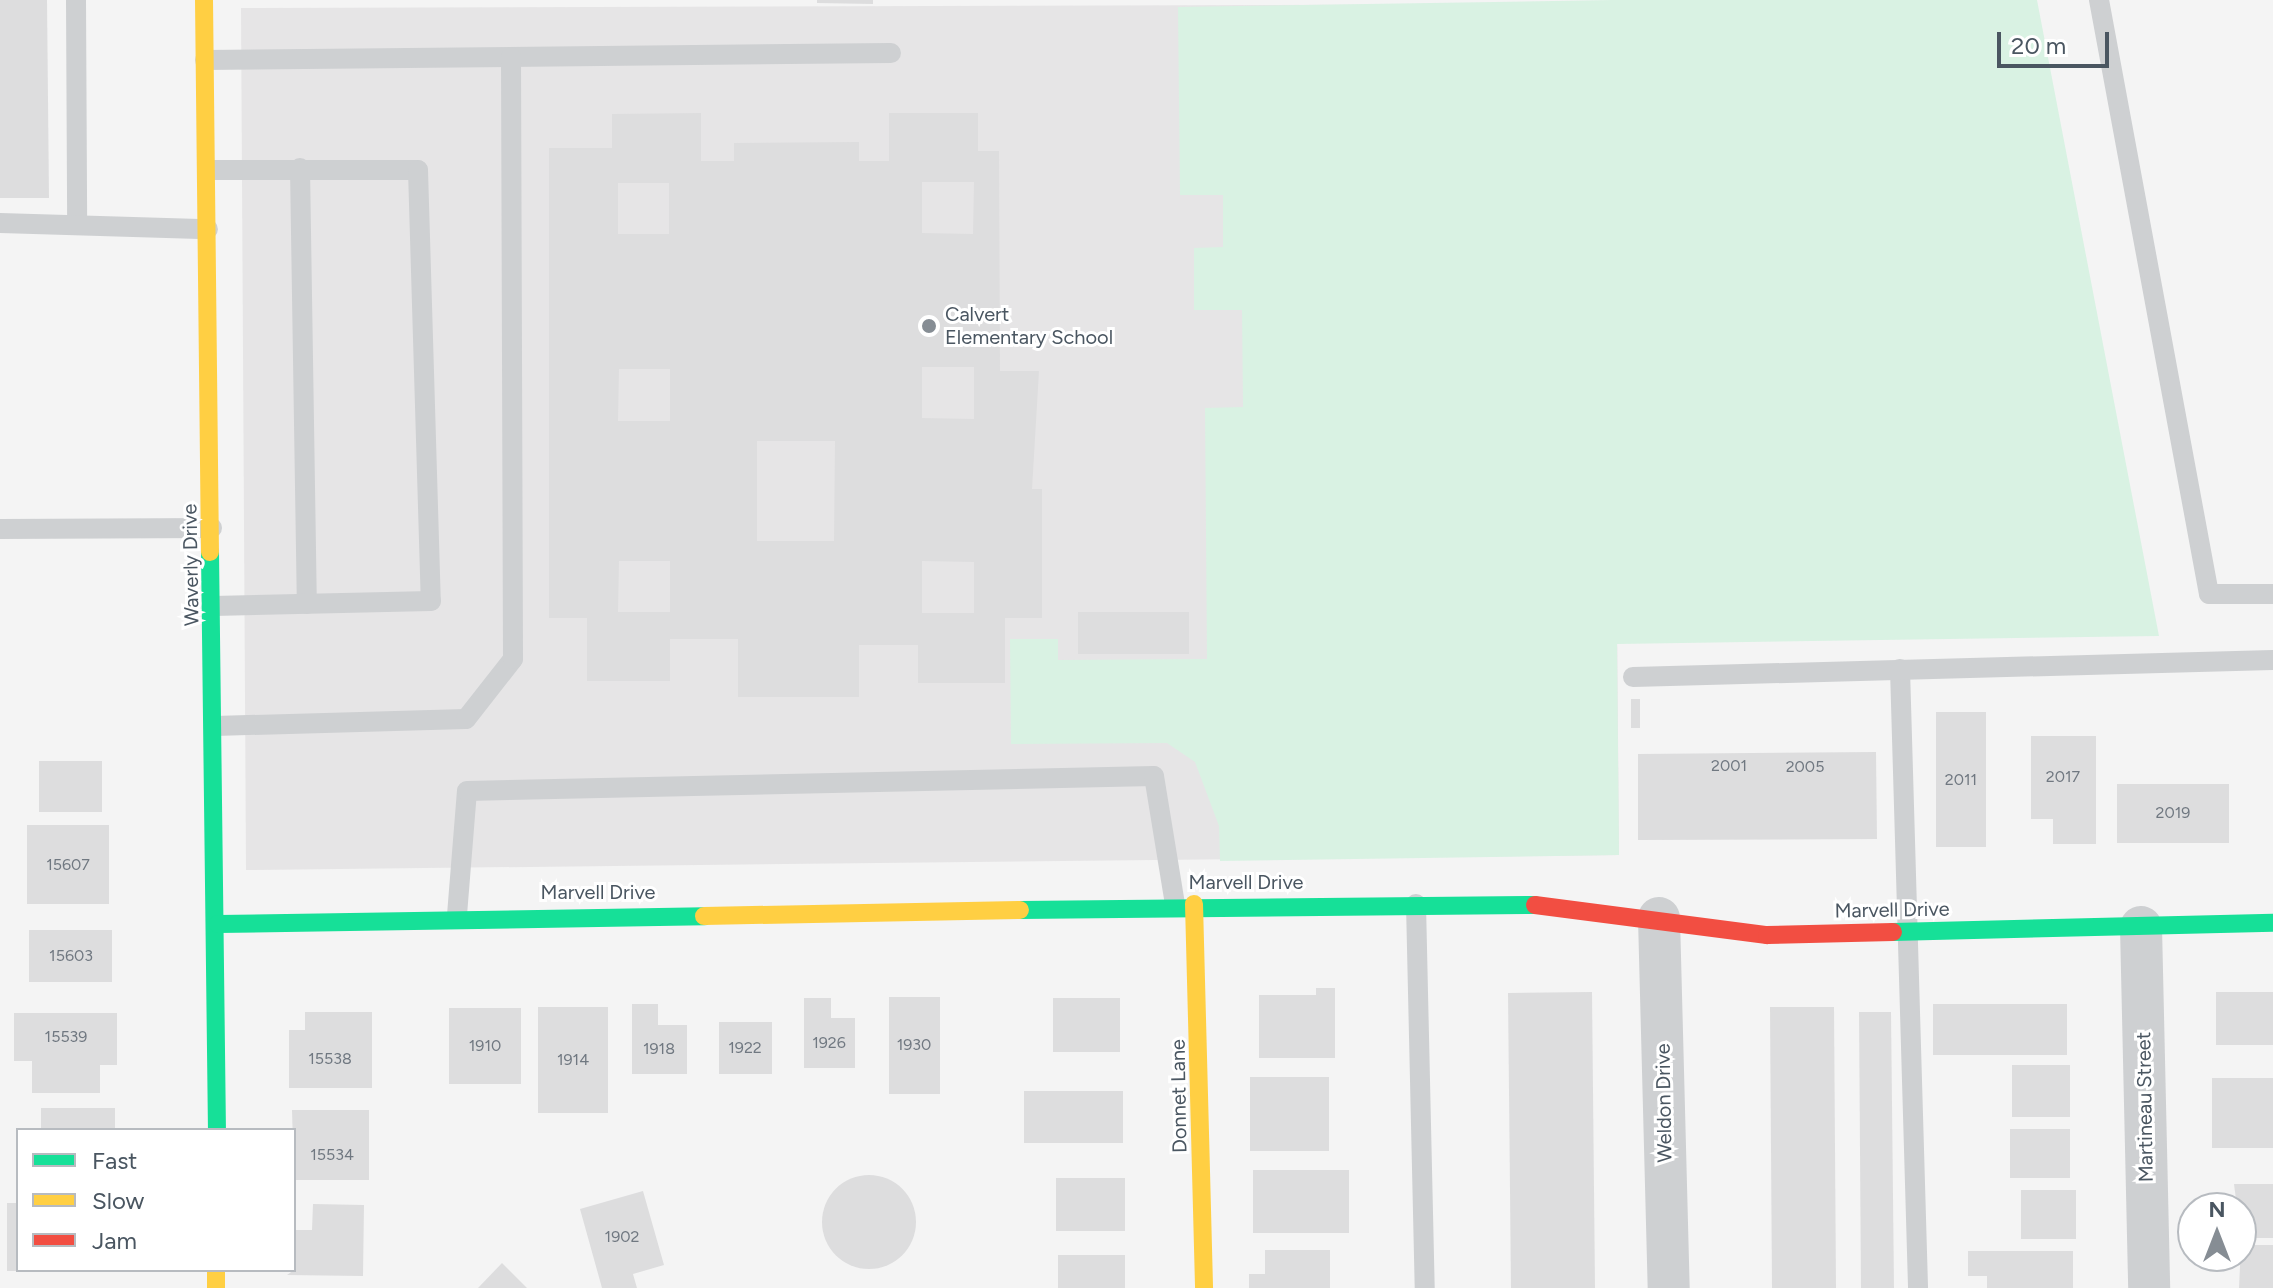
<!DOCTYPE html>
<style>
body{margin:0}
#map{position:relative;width:2273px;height:1288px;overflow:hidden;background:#f4f4f4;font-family:Figtree,sans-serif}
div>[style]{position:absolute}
.education>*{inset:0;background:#e6e5e6}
.green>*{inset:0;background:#d9f2e3}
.building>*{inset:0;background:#ddddde}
.round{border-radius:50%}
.lane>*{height:20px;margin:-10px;padding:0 10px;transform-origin:10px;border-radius:10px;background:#ced0d2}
.street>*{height:42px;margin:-21px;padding:0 21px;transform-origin:21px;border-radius:21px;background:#ced0d2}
.fast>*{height:18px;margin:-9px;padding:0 9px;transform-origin:9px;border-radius:9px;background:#16e098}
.slow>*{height:18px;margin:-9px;padding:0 9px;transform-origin:9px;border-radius:9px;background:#ffcf43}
.jam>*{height:18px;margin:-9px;padding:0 9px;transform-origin:9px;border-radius:9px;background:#f24e42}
.dots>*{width:22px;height:22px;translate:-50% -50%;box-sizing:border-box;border:4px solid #fff;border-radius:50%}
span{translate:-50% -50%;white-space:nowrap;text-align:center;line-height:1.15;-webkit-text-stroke:6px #fff;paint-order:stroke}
.number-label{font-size:16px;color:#707881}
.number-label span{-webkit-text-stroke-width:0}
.poi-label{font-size:20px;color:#4a5661}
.left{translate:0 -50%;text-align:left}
.street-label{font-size:20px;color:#4a5661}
.legend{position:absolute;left:16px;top:1128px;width:280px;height:144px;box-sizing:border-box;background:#fff;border:2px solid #b7bbc0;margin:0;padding:10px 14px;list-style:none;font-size:24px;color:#4a5661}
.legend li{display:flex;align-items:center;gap:16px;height:40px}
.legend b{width:40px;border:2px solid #b7bbc0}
.north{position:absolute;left:2177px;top:1192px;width:80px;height:80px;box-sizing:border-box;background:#fff;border:2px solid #b7bbc0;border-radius:50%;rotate:0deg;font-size:22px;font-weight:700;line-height:32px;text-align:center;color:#4a5661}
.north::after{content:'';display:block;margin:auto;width:28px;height:36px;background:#868d94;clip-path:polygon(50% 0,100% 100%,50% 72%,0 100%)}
.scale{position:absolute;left:1997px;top:32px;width:112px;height:36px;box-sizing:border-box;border:4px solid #4a5661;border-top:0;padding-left:10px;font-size:24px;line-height:28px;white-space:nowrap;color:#4a5661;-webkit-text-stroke:6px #fff;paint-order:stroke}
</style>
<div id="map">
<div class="education">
<div style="clip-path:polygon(1612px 4px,1619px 855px,246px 870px,241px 8px)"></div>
</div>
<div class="green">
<div style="clip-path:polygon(1612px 0,2037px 0,2159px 636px,1617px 644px,1619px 855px,1220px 861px,1219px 826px,1195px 762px,1167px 743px,1011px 744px,1010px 639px,1058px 639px,1058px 660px,1207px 659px,1205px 408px,1243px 407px,1242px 310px,1194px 310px,1194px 248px,1223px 247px,1223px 195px,1180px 195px,1178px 7px)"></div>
</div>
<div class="building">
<div style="clip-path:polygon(0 0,47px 0,49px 198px,0 198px)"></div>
<div style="clip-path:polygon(817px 0,873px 0,873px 4px,817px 3px)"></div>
<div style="clip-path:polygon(evenodd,701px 113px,701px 161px,734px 161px,734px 143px,859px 142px,859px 161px,889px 161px,889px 113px,978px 113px,978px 151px,999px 151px,1000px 371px,1039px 371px,1032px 489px,1042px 489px,1042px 618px,1005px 618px,1005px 683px,918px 683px,918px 645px,859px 645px,859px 697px,738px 697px,738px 639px,670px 639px,670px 681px,587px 681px,587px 618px,549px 618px,549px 148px,612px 148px,612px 114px,701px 113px,922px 182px,974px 182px,973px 234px,922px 233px,922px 182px,701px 113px,618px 183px,669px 183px,669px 234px,618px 234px,618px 183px,701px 113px,922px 367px,974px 367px,974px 419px,922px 418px,922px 367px,701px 113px,619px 369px,670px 369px,670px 421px,618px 421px,619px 369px,701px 113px,757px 441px,835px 441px,834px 541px,757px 541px,757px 441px,701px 113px,619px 561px,670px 561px,670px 612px,618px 612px,619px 561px,701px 113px,922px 561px,974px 562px,974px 613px,922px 613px,922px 561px)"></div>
<div style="clip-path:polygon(1078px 612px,1189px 612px,1189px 654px,1078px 654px)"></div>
<div style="clip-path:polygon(1631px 699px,1640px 699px,1640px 728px,1631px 728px)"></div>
<div style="clip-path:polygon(1936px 712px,1986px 712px,1986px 847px,1936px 847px)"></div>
<div style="clip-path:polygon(2031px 736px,2096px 736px,2096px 844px,2053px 844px,2053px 819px,2031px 819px)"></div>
<div style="clip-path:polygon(1876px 752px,1877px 839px,1638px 840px,1638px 754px)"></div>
<div style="clip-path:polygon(39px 761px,102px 761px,102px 812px,39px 812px)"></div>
<div style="clip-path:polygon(2117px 784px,2229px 784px,2229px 843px,2117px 843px)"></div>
<div style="clip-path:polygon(27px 825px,109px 825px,109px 904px,27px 904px)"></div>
<div style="clip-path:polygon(29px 930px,112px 930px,112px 982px,29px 982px)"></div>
<div style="clip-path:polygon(1316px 988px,1335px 988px,1335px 1058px,1259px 1058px,1259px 995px,1316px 995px)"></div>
<div style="clip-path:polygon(1592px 992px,1595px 1288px,1511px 1288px,1508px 993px)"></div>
<div style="clip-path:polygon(2216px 992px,2273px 992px,2273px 1045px,2216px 1045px)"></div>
<div style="clip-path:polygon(889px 997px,940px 997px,940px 1094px,889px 1094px)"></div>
<div style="clip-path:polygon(804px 998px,831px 998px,831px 1018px,855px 1018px,855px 1068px,804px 1068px)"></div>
<div style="clip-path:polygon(1053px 998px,1120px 998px,1120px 1052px,1053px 1052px)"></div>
<div style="clip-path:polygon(632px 1004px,658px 1004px,658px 1025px,687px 1025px,687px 1074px,632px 1074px)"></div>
<div style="clip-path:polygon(1933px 1004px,2067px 1004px,2067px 1055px,1933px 1055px)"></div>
<div style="clip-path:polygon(538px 1007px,608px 1007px,608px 1113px,538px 1113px)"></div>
<div style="clip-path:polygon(1770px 1007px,1834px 1007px,1836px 1288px,1772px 1288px)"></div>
<div style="clip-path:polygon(449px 1008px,521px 1008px,521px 1084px,449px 1084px)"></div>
<div style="clip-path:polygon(305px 1012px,372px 1012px,372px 1088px,289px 1088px,289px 1030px,305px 1030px)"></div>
<div style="clip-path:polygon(1859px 1012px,1891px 1012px,1894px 1288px,1861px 1288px)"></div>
<div style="clip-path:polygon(14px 1013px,117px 1013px,117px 1065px,100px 1065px,100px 1093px,32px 1093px,32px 1061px,14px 1061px)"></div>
<div style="clip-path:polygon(719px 1022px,772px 1022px,772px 1074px,719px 1074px)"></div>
<div style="clip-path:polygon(2012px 1065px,2070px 1065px,2070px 1117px,2012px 1117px)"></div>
<div style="clip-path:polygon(1250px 1077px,1329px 1077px,1329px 1151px,1250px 1151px)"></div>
<div style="clip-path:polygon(2212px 1078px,2273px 1078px,2273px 1148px,2212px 1148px)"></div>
<div style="clip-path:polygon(1024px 1091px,1123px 1091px,1123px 1143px,1024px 1143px)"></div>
<div style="clip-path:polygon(41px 1108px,115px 1108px,115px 1130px,41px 1130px)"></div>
<div style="clip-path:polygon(292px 1110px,369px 1110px,369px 1180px,294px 1180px)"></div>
<div style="clip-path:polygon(2010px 1129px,2070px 1129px,2070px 1178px,2010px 1178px)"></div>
<div style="clip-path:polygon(1253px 1170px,1349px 1170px,1349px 1233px,1253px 1233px)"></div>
<div class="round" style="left:822px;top:1175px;width:94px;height:94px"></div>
<div style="clip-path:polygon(1056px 1178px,1125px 1178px,1125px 1231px,1056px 1231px)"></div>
<div style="clip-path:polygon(2234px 1184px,2273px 1184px,2273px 1238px,2241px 1238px)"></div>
<div style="clip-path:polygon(2021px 1190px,2076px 1190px,2076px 1239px,2021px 1239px)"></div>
<div style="clip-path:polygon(643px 1191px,664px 1265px,633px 1274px,637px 1288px,602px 1288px,580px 1209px)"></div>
<div style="clip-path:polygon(7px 1203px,18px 1203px,18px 1271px,7px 1271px)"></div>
<div style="clip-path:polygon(313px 1204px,364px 1205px,363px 1276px,287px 1275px,294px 1270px,294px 1230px,312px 1230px)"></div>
<div style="clip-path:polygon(2241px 1245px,2273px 1245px,2273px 1288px,2239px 1288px)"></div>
<div style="clip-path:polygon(1265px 1250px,1330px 1250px,1330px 1288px,1249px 1288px,1249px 1274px,1265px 1274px)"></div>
<div style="clip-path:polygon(1968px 1251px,2073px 1251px,2073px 1288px,1987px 1288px,1987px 1276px,1968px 1276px)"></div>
<div style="clip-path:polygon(1058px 1255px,1125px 1255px,1125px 1288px,1058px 1288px)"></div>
<div style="clip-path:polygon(502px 1263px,527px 1288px,478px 1288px)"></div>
</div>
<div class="lane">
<div style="left:76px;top:0;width:223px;rotate:89.7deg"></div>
<div style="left:2099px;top:0;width:604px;rotate:79.51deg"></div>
<div style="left:2209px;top:594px;width:64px"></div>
<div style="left:205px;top:60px;width:686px;rotate:-0.58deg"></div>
<div style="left:300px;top:168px;width:436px;rotate:89.1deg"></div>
<div style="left:207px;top:170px;width:211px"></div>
<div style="left:418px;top:170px;width:431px;rotate:88.3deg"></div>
<div style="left:431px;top:601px;width:218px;rotate:178.7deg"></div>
<div style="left:0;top:223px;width:208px;rotate:1.7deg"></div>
<div style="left:0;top:529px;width:212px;rotate:-0.3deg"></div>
<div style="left:1900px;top:669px;width:619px;rotate:88.33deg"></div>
<div style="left:1633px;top:677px;width:640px;rotate:-1.52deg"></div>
<div style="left:215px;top:726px;width:251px;rotate:-1.6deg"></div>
<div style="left:466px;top:719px;width:76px;rotate:-51.9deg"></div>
<div style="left:513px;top:659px;width:602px;rotate:-90.19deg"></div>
<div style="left:1416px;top:904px;width:384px;rotate:88.7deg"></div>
<div style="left:457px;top:915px;width:124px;rotate:-85.4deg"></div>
<div style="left:467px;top:791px;width:687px;rotate:-1.25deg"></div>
<div style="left:1154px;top:776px;width:130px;rotate:80.7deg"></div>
</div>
<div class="street">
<div style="left:1659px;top:918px;width:370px;rotate:88.5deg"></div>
<div style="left:2141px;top:927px;width:361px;rotate:88.7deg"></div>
</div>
<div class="fast">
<div style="left:210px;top:552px;width:578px;rotate:89.31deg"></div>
<div style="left:1020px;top:910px;width:515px;rotate:-0.56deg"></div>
<div style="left:218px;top:924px;width:486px;rotate:-0.9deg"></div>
<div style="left:1893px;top:932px;width:380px;rotate:-1.4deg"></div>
</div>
<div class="slow">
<div style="left:204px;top:0;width:552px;rotate:89.38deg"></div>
<div style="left:1194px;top:904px;width:384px;rotate:88.5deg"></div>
<div style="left:704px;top:916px;width:316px;rotate:-1.1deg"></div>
<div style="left:216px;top:1270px;width:18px;rotate:90deg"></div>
</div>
<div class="jam">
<div style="left:1535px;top:905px;width:234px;rotate:7.4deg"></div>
<div style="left:1767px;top:935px;width:126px;rotate:-1.4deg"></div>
</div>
<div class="dots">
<div style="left:929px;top:326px;background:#868d94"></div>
</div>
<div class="number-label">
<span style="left:1729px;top:766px">2001</span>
<span style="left:1805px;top:767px">2005</span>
<span style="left:2063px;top:777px">2017</span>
<span style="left:1961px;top:780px">2011</span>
<span style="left:2173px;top:813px">2019</span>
<span style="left:68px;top:865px">15607</span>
<span style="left:71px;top:956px">15603</span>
<span style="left:66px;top:1037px">15539</span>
<span style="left:829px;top:1043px">1926</span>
<span style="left:914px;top:1045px">1930</span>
<span style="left:485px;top:1046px">1910</span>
<span style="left:745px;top:1048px">1922</span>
<span style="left:659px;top:1049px">1918</span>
<span style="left:330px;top:1059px">15538</span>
<span style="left:573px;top:1060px">1914</span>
<span style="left:332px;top:1155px">15534</span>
<span style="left:622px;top:1237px">1902</span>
</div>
<div class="poi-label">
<span class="left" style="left:945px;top:326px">Calvert<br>Elementary School</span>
</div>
<div class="street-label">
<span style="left:191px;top:565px;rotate:-91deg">Waverly Drive</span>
<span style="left:1246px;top:882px">Marvell Drive</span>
<span style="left:598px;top:892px">Marvell Drive</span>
<span style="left:1892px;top:910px;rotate:-1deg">Marvell Drive</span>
<span style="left:1179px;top:1096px;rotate:-91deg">Donnet Lane</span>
<span style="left:1664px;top:1103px;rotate:-91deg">Weldon Drive</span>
<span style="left:2145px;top:1107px;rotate:-91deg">Martineau Street</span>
</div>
<ul class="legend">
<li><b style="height:10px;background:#16e098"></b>Fast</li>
<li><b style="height:10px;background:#ffcf43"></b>Slow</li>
<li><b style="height:10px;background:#f24e42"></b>Jam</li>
</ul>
<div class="north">N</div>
<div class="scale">20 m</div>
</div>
